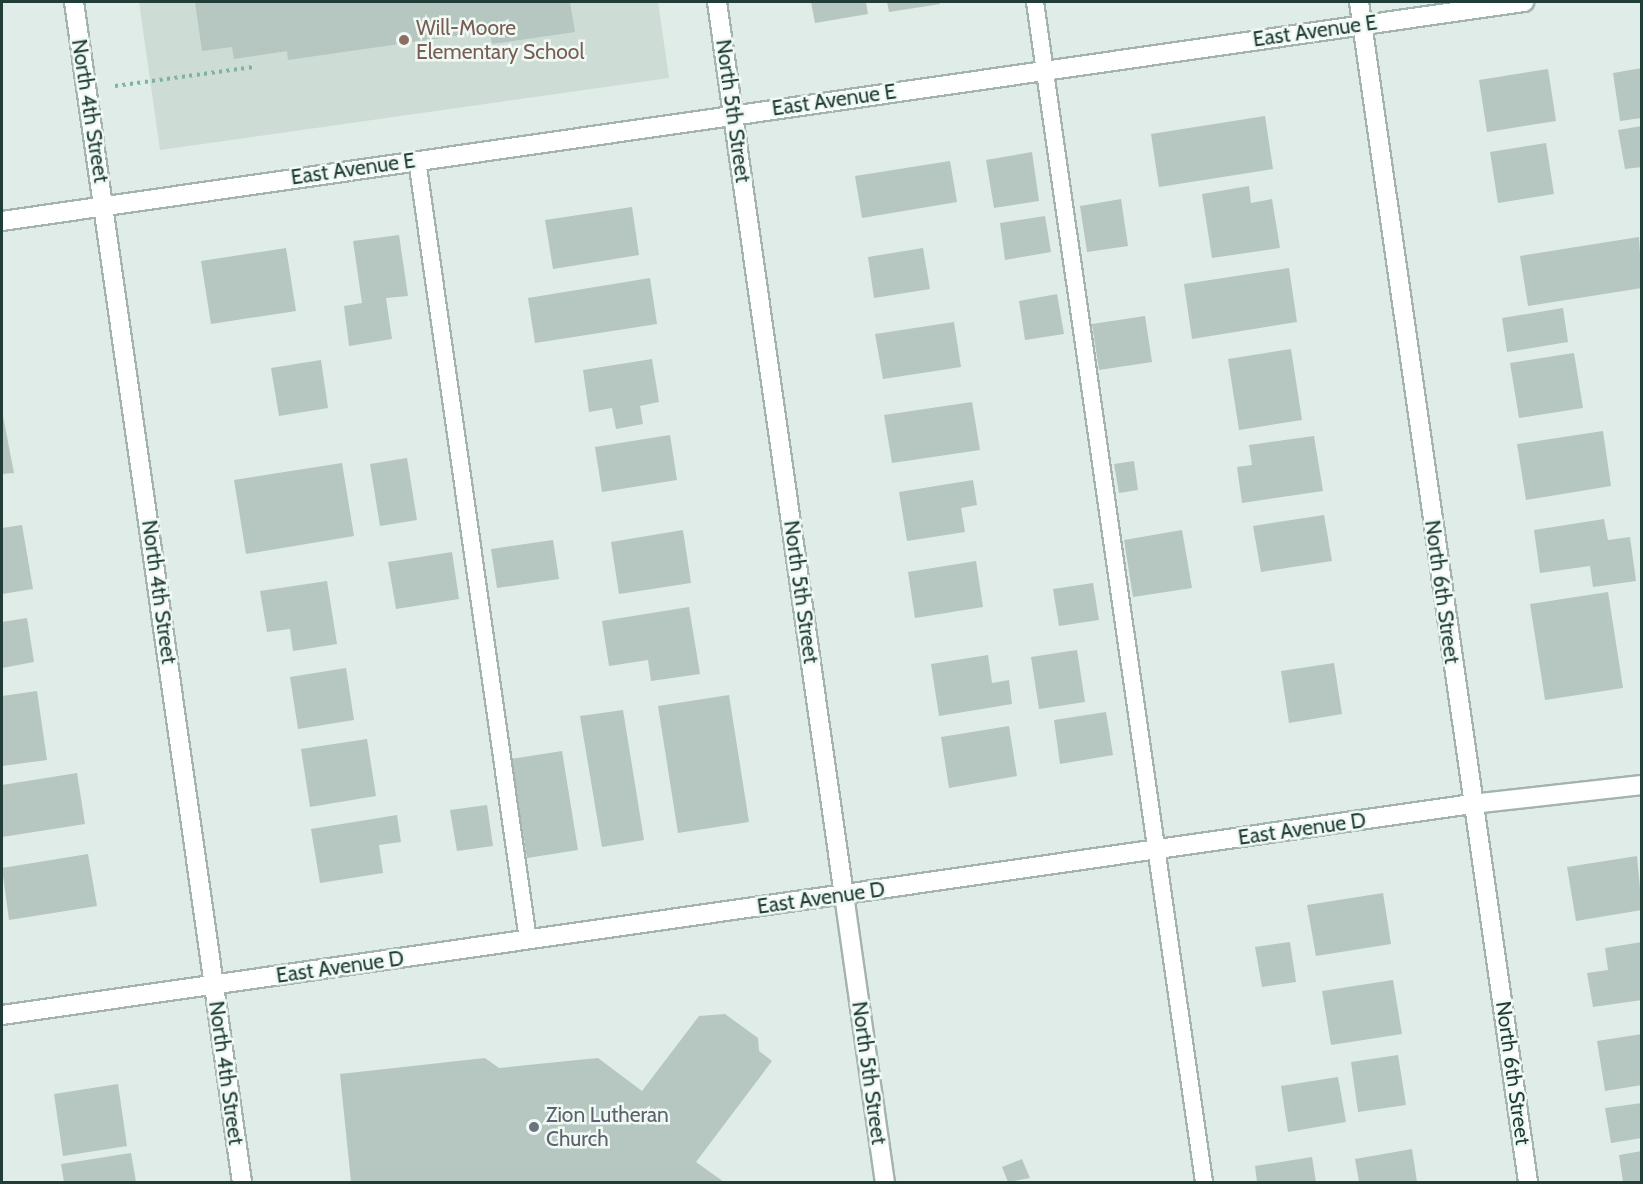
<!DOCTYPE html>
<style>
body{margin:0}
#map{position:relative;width:1643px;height:1184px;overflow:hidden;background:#e0ece7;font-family:Cabin,sans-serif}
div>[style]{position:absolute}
.built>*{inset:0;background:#cedcd6}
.building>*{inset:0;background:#b5c7c0}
.path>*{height:4px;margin-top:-2px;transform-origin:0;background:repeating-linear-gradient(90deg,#7fb2a4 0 3px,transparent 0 7.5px)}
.roads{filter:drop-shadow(2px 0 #a3b4af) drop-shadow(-2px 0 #a3b4af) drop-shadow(0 2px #a3b4af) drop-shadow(0 -2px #a3b4af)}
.lane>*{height:16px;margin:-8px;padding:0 8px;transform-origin:8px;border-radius:8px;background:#fff}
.street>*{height:18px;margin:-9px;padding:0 9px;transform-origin:9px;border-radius:9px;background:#fff}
.secondary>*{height:18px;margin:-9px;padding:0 9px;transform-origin:9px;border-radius:9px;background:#fff}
.dots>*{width:16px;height:16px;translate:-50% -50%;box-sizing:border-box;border:3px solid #f1f9f5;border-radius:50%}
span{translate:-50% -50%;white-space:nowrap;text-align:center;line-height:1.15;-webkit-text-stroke:5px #f1f9f5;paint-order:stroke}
.education-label{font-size:21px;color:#785e54}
.left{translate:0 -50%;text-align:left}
.street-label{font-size:21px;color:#203e37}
.worship-label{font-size:21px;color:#5b616d}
.frame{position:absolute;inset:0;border:3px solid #203e37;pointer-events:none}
</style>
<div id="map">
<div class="built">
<div style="clip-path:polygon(139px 2px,658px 2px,669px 78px,160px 150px)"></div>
</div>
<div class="building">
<div style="clip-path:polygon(195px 2px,570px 2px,575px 32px,492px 44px,490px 31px,288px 60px,287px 51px,234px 59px,232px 47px,202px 51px)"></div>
<div style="clip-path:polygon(811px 2px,866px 2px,868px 14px,815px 23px)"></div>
<div style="clip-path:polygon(887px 2px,940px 2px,940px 4px,889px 12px)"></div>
<div style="clip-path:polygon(1642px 68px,1642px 118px,1620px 121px,1613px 73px)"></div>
<div style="clip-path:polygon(1548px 69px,1556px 121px,1487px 132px,1479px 80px)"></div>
<div style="clip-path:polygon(1265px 116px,1273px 169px,1159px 187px,1151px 134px)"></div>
<div style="clip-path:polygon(1642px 126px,1642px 167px,1625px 169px,1618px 130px)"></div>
<div style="clip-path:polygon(1546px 143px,1554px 194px,1498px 203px,1490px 152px)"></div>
<div style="clip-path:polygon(1032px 152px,1039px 201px,994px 208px,986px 160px)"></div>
<div style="clip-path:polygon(950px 161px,957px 202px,862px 218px,855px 176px)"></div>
<div style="clip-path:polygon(1249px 186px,1251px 203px,1272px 199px,1280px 248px,1212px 258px,1202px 194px)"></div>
<div style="clip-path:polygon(1121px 199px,1128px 246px,1087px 252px,1080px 206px)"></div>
<div style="clip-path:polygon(632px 207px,639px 255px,553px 269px,545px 220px)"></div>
<div style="clip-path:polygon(1045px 216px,1051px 252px,1005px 260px,1000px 223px)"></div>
<div style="clip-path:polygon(399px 235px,408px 296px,386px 298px,392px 339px,349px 346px,344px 306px,362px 303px,353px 241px)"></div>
<div style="clip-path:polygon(1639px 237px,1642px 288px,1528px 306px,1520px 256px)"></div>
<div style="clip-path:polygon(286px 248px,296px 311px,211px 324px,201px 261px)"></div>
<div style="clip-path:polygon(923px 248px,930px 289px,874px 298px,868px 257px)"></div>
<div style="clip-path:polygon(1289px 268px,1297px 322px,1192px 339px,1184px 284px)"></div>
<div style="clip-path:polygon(650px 278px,657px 324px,535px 343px,528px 298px)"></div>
<div style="clip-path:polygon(1057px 294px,1064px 334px,1025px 340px,1019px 301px)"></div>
<div style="clip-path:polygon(1563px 308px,1568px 342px,1507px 352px,1502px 318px)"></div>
<div style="clip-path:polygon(1145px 316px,1152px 362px,1099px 370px,1092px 324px)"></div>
<div style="clip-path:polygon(954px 322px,961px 367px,883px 379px,875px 334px)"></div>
<div style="clip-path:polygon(1291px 349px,1302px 420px,1239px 430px,1228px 359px)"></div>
<div style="clip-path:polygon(1574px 353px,1583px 408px,1519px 418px,1510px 363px)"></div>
<div style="clip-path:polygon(652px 359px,659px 402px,640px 406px,643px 424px,616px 429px,612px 408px,589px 412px,583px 370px)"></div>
<div style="clip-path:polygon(321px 360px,328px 408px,279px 416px,271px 368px)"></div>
<div style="clip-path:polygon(972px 402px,980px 450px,892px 463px,884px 415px)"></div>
<div style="clip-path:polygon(2px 411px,14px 473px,2px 474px)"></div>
<div style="clip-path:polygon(1603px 431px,1611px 486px,1526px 500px,1517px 444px)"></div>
<div style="clip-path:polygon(670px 435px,677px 480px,602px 492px,595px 447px)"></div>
<div style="clip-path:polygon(1314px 436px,1323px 491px,1242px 503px,1237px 467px,1252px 465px,1249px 445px)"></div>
<div style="clip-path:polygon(407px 458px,417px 520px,380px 526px,370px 464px)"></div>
<div style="clip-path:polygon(1134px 461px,1138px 490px,1119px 493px,1114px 464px)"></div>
<div style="clip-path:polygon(342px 463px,354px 536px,246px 554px,234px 480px)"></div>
<div style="clip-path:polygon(973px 480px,977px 505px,961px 508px,965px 532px,907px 541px,899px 492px)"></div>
<div style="clip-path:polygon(1324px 515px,1332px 561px,1261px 572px,1253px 526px)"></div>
<div style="clip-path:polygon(1604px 519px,1608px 540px,1630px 537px,1636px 581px,1593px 587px,1590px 566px,1540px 573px,1534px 530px)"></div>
<div style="clip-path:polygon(22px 525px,33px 589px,2px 594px,2px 528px)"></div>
<div style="clip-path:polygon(683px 530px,691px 583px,619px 594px,611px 542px)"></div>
<div style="clip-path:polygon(1182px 530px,1192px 588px,1133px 597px,1124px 540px)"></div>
<div style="clip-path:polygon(553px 540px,559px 579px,497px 588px,491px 549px)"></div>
<div style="clip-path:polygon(452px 552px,459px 599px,396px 609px,388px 562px)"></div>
<div style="clip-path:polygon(976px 561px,983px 607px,915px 618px,908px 572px)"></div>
<div style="clip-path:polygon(327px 581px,337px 644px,293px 651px,290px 629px,267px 632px,260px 591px)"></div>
<div style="clip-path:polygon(1093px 583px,1099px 620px,1059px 626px,1053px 589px)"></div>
<div style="clip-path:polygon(1608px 592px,1623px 688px,1545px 700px,1530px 604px)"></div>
<div style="clip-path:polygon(689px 607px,700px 674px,651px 681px,648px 660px,609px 666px,602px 621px)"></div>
<div style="clip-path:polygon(27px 618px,34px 662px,2px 668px,2px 622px)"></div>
<div style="clip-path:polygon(1077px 650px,1085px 702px,1039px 709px,1031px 657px)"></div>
<div style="clip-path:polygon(988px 655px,992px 683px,1009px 680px,1012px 704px,939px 716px,931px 664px)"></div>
<div style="clip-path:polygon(1334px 663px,1342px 714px,1289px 723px,1281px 671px)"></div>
<div style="clip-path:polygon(346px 668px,354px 720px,298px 729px,290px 677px)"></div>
<div style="clip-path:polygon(37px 691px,47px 760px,2px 766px,2px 696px)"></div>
<div style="clip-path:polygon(729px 695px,749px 822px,678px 833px,658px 706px)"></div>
<div style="clip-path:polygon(623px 710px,644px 840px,602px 847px,580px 716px)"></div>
<div style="clip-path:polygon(1106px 712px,1113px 755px,1060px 764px,1054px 720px)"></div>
<div style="clip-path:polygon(1009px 726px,1017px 776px,949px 788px,941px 737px)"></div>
<div style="clip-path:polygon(367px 739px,376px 796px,310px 807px,301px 749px)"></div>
<div style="clip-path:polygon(562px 751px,578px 850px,527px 858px,511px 759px)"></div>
<div style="clip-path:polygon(77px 773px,85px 824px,2px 837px,2px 785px)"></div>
<div style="clip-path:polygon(487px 805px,493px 846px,457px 851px,450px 810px)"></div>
<div style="clip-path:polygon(397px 815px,401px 842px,379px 845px,383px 873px,320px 883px,311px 829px)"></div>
<div style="clip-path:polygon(88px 854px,97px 906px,9px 920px,2px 868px)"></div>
<div style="clip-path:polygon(1637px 856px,1642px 910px,1576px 921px,1567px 867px)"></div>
<div style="clip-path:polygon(1383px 893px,1391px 944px,1316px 956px,1307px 905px)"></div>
<div style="clip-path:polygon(1290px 942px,1296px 982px,1262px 987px,1255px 947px)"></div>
<div style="clip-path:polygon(1642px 942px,1642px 1000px,1593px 1007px,1587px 973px,1608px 970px,1605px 948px)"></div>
<div style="clip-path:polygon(1393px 980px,1402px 1034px,1331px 1045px,1322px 991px)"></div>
<div style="clip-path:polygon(725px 1014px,758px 1038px,759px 1051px,772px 1061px,696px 1162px,724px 1182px,351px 1182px,340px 1074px,485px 1058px,499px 1068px,598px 1058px,642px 1091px,699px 1016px)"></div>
<div style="clip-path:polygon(1642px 1034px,1642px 1085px,1605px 1091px,1597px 1041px)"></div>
<div style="clip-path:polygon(1398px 1055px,1406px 1105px,1358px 1112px,1351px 1062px)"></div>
<div style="clip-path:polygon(1338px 1077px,1346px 1122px,1288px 1132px,1281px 1086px)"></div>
<div style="clip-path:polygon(118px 1084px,127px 1146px,63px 1156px,54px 1094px)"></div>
<div style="clip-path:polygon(1642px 1103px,1642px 1138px,1611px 1143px,1605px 1108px)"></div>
<div style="clip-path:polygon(1412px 1149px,1417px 1182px,1359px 1182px,1355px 1159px)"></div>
<div style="clip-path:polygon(1642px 1151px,1642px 1182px,1623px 1182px,1619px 1155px)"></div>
<div style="clip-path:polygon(131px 1153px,136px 1182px,64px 1182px,61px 1164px)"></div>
<div style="clip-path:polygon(1312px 1157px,1316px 1182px,1257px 1182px,1255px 1166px)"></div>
<div style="clip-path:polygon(1022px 1159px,1030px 1178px,1008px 1182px,1002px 1167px)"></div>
</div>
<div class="path">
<div style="left:115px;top:86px;width:140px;rotate:-7.8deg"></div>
</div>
<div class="roads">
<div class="lane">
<div style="left:1035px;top:2px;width:1192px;rotate:81.85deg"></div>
<div style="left:417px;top:160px;width:788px;rotate:81.9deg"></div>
</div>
<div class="street">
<div style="left:74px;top:2px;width:1192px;rotate:81.9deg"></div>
<div style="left:717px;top:2px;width:902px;rotate:81.91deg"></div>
<div style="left:1359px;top:2px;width:1192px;rotate:81.85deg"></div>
<div style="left:2px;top:221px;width:1538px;rotate:-8.19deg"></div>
<div style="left:2px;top:1015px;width:1485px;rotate:-8.17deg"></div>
<div style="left:1472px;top:804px;width:171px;rotate:-6.4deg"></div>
</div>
<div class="secondary">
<div style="left:844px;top:895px;width:290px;rotate:81.9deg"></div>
</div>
</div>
<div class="dots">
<div style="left:404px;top:40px;background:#8d6e63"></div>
<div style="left:534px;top:1127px;background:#6b7280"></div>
</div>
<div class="education-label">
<span class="left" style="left:416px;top:40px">Will-Moore<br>Elementary School</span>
</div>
<div class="street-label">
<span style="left:1315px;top:31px;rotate:-8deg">East Avenue E</span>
<span style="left:834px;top:100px;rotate:-8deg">East Avenue E</span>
<span style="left:90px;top:111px;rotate:81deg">North 4th Street</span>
<span style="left:733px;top:111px;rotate:82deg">North 5th Street</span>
<span style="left:353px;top:169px;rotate:-8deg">East Avenue E</span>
<span style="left:159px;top:592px;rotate:82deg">North 4th Street</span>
<span style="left:801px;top:592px;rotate:82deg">North 5th Street</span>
<span style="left:1442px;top:592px;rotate:82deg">North 6th Street</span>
<span style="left:1302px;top:829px;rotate:-8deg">East Avenue D</span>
<span style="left:821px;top:898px;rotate:-8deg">East Avenue D</span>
<span style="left:340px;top:967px;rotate:-8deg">East Avenue D</span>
<span style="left:226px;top:1073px;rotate:82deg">North 4th Street</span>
<span style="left:869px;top:1073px;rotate:82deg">North 5th Street</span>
<span style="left:1513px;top:1073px;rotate:82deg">North 6th Street</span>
</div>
<div class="worship-label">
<span class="left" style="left:546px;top:1127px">Zion Lutheran<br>Church</span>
</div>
<div class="frame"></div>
</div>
